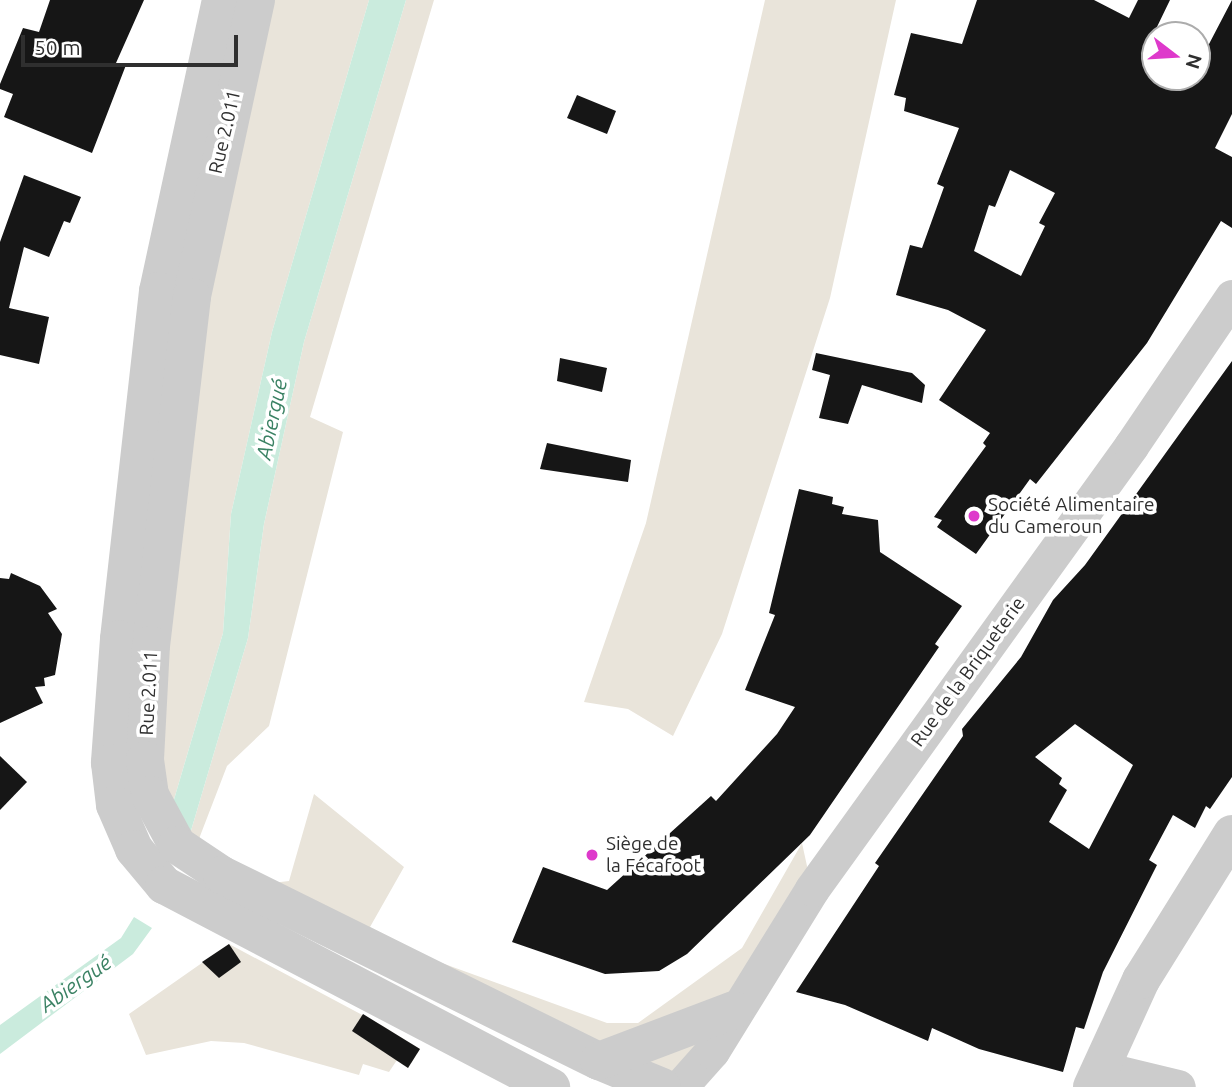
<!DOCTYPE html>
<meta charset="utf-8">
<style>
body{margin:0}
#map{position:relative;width:1232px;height:1087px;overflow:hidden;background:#fff;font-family:Ubuntu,sans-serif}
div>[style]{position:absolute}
.green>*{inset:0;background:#e9e4da}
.water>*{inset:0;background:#caebdd}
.building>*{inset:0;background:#161616}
.minor>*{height:35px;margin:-17.5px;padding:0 17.5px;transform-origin:17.5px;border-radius:17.5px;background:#ccc}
.tertiary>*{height:38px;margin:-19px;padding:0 19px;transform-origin:19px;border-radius:19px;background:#ccc}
.dots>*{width:19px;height:19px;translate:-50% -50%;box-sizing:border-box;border:4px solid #fff;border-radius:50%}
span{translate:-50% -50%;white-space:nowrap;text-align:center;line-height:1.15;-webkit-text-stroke:7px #fff;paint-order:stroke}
.street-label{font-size:19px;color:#2f2f2f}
.poi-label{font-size:19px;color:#2f2f2f}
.left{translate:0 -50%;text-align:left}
.water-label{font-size:21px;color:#3b8264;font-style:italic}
.north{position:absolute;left:1141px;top:21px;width:70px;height:70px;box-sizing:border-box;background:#fff;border:2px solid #acacac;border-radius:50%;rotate:107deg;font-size:19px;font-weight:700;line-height:28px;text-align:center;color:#2f2f2f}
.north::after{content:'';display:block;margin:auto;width:24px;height:32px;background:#de39cb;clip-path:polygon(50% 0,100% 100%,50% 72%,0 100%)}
.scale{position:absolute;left:21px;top:35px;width:217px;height:32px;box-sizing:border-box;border:4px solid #2f2f2f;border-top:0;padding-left:9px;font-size:21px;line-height:24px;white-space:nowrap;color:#2f2f2f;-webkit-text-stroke:5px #fff;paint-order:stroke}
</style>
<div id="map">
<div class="green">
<div style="clip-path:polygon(256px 0,369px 0,272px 332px,231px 514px,223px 633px,165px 830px,151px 645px)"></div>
<div style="clip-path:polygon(406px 0,434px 0,310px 417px,343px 432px,269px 726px,227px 766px,197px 844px,272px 883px,289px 881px,314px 794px,404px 867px,370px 927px,439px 962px,607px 1023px,638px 1023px,742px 948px,802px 843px,812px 889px,680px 1087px,185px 851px,248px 638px,264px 524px,304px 342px)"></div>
<div style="clip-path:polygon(765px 0,896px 0,830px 298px,722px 634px,673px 736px,628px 709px,584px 702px,646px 523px)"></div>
<div style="clip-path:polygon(229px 944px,383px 1026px,420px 1049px,408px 1068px,397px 1060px,389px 1072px,363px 1064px,359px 1075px,244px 1043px,211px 1041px,146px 1055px,129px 1014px)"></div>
</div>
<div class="water">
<div style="clip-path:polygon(369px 0,406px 0,304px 342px,264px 524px,248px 638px,185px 851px,165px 830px,223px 633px,231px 514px,272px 332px)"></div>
<div style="clip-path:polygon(134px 917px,152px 928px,133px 954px,0 1054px,0 1025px,121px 938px)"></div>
</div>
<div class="building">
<div style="clip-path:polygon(50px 0,144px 0,116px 63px,126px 65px,92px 153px,4px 117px,13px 94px,0 89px,0 84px,23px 28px,39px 32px)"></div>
<div style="clip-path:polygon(evenodd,977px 0,1094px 0,1129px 18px,1138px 0,1170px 0,1155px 31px,1155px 77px,1197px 77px,1197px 67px,1232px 0,1232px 114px,1215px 148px,1232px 157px,1232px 228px,1221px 221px,1147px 343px,1036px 484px,1030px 479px,976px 554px,937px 527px,942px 520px,934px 517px,986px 446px,983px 443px,990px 433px,939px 400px,986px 330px,948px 310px,896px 295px,910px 245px,922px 248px,944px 187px,937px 184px,959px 128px,904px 111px,906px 98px,894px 95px,911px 33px,962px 44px,977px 0,1010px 170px,1055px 193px,1039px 223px,1045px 226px,1021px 276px,974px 251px,989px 205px,995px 207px,1010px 170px)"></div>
<div style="clip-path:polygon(577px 95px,616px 111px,607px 134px,567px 118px)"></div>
<div style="clip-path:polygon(24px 175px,81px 197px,70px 223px,64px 221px,49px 257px,24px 247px,9px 308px,49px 317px,39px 364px,0 355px,0 242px)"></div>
<div style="clip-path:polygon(816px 353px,912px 373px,925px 385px,922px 403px,862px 385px,848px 424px,819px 418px,830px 375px,812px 370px)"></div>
<div style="clip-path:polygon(560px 358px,607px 368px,602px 392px,557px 381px)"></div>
<div style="clip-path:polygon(evenodd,1232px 361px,1232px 777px,1210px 809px,1206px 806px,1195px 828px,1173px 815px,1149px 860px,1157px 865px,1103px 972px,1084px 1029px,1076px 1027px,1063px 1072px,979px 1049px,932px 1028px,928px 1041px,845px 1005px,796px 992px,879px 866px,875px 863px,963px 736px,962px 729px,1021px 657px,1053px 600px,1085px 565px,1232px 361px,1075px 724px,1133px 765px,1089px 849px,1049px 822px,1067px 790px,1059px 784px,1062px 778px,1035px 757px,1075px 724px)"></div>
<div style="clip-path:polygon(547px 443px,631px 460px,628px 482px,540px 469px)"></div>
<div style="clip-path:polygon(799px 489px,833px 497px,832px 504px,844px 507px,842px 514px,878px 520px,880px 552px,962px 606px,935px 644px,939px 647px,810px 835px,687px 954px,659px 971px,605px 974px,512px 942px,543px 867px,607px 890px,711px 796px,716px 801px,777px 734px,795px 707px,745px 690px,775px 615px,769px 613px)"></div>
<div style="clip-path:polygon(11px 573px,40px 586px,57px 609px,48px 613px,62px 634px,55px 675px,44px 678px,45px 686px,35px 687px,43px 703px,0 723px,0 578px,9px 579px)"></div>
<div style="clip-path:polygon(0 756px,27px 782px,0 810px)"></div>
<div style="clip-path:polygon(229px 944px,241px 962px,219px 978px,202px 962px)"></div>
<div style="clip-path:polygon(363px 1014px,420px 1049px,408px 1068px,352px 1031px)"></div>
</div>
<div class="minor">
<div style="left:1099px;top:1068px;width:81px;rotate:13.5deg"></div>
<div style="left:680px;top:1087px;width:48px;rotate:-48.4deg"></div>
<div style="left:712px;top:1051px;width:190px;rotate:-58.3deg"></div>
<div style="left:812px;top:889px;width:546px;rotate:-54.24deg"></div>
<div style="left:1131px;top:446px;width:180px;rotate:-55.9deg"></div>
</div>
<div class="tertiary">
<div style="left:221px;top:0;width:298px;rotate:102.2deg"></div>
<div style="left:158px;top:291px;width:350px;rotate:96.4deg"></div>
<div style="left:119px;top:639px;width:124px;rotate:94.2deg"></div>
<div style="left:110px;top:763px;width:42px;rotate:83.2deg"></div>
<div style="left:115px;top:805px;width:48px;rotate:66.6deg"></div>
<div style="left:134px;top:849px;width:47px;rotate:50.2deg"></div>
<div style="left:164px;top:885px;width:437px;rotate:27.6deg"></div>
<div style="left:256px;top:0;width:304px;rotate:102.2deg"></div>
<div style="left:192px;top:297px;width:350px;rotate:96.7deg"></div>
<div style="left:151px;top:645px;width:115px;rotate:93deg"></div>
<div style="left:145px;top:760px;width:35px;rotate:82deg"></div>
<div style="left:150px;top:795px;width:57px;rotate:61.6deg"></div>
<div style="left:177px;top:845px;width:54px;rotate:33.7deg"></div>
<div style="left:222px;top:875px;width:420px;rotate:26.3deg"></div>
<div style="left:599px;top:1061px;width:68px;rotate:22.4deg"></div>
<div style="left:599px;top:1061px;width:144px;rotate:-20.7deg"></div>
<div style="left:1092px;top:1087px;width:118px;rotate:-65.4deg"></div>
<div style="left:1141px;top:980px;width:172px;rotate:-58.1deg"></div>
</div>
<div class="dots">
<div style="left:974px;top:516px;background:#de39cb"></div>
<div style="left:592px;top:855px;background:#de39cb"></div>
</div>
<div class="street-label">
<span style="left:225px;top:132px;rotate:-77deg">Rue 2.011</span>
<span style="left:968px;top:672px;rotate:-54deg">Rue de la Briqueterie</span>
<span style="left:149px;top:693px;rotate:-87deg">Rue 2.011</span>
</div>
<div class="poi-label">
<span class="left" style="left:988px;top:516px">Société Alimentaire<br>du Cameroun</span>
<span class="left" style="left:606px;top:855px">Siège de<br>la Fécafoot</span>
</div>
<div class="water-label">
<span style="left:271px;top:419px;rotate:-78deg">Abiergué</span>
<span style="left:75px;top:983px;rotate:-35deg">Abiergué</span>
</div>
<div class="north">N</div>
<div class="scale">50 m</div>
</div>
